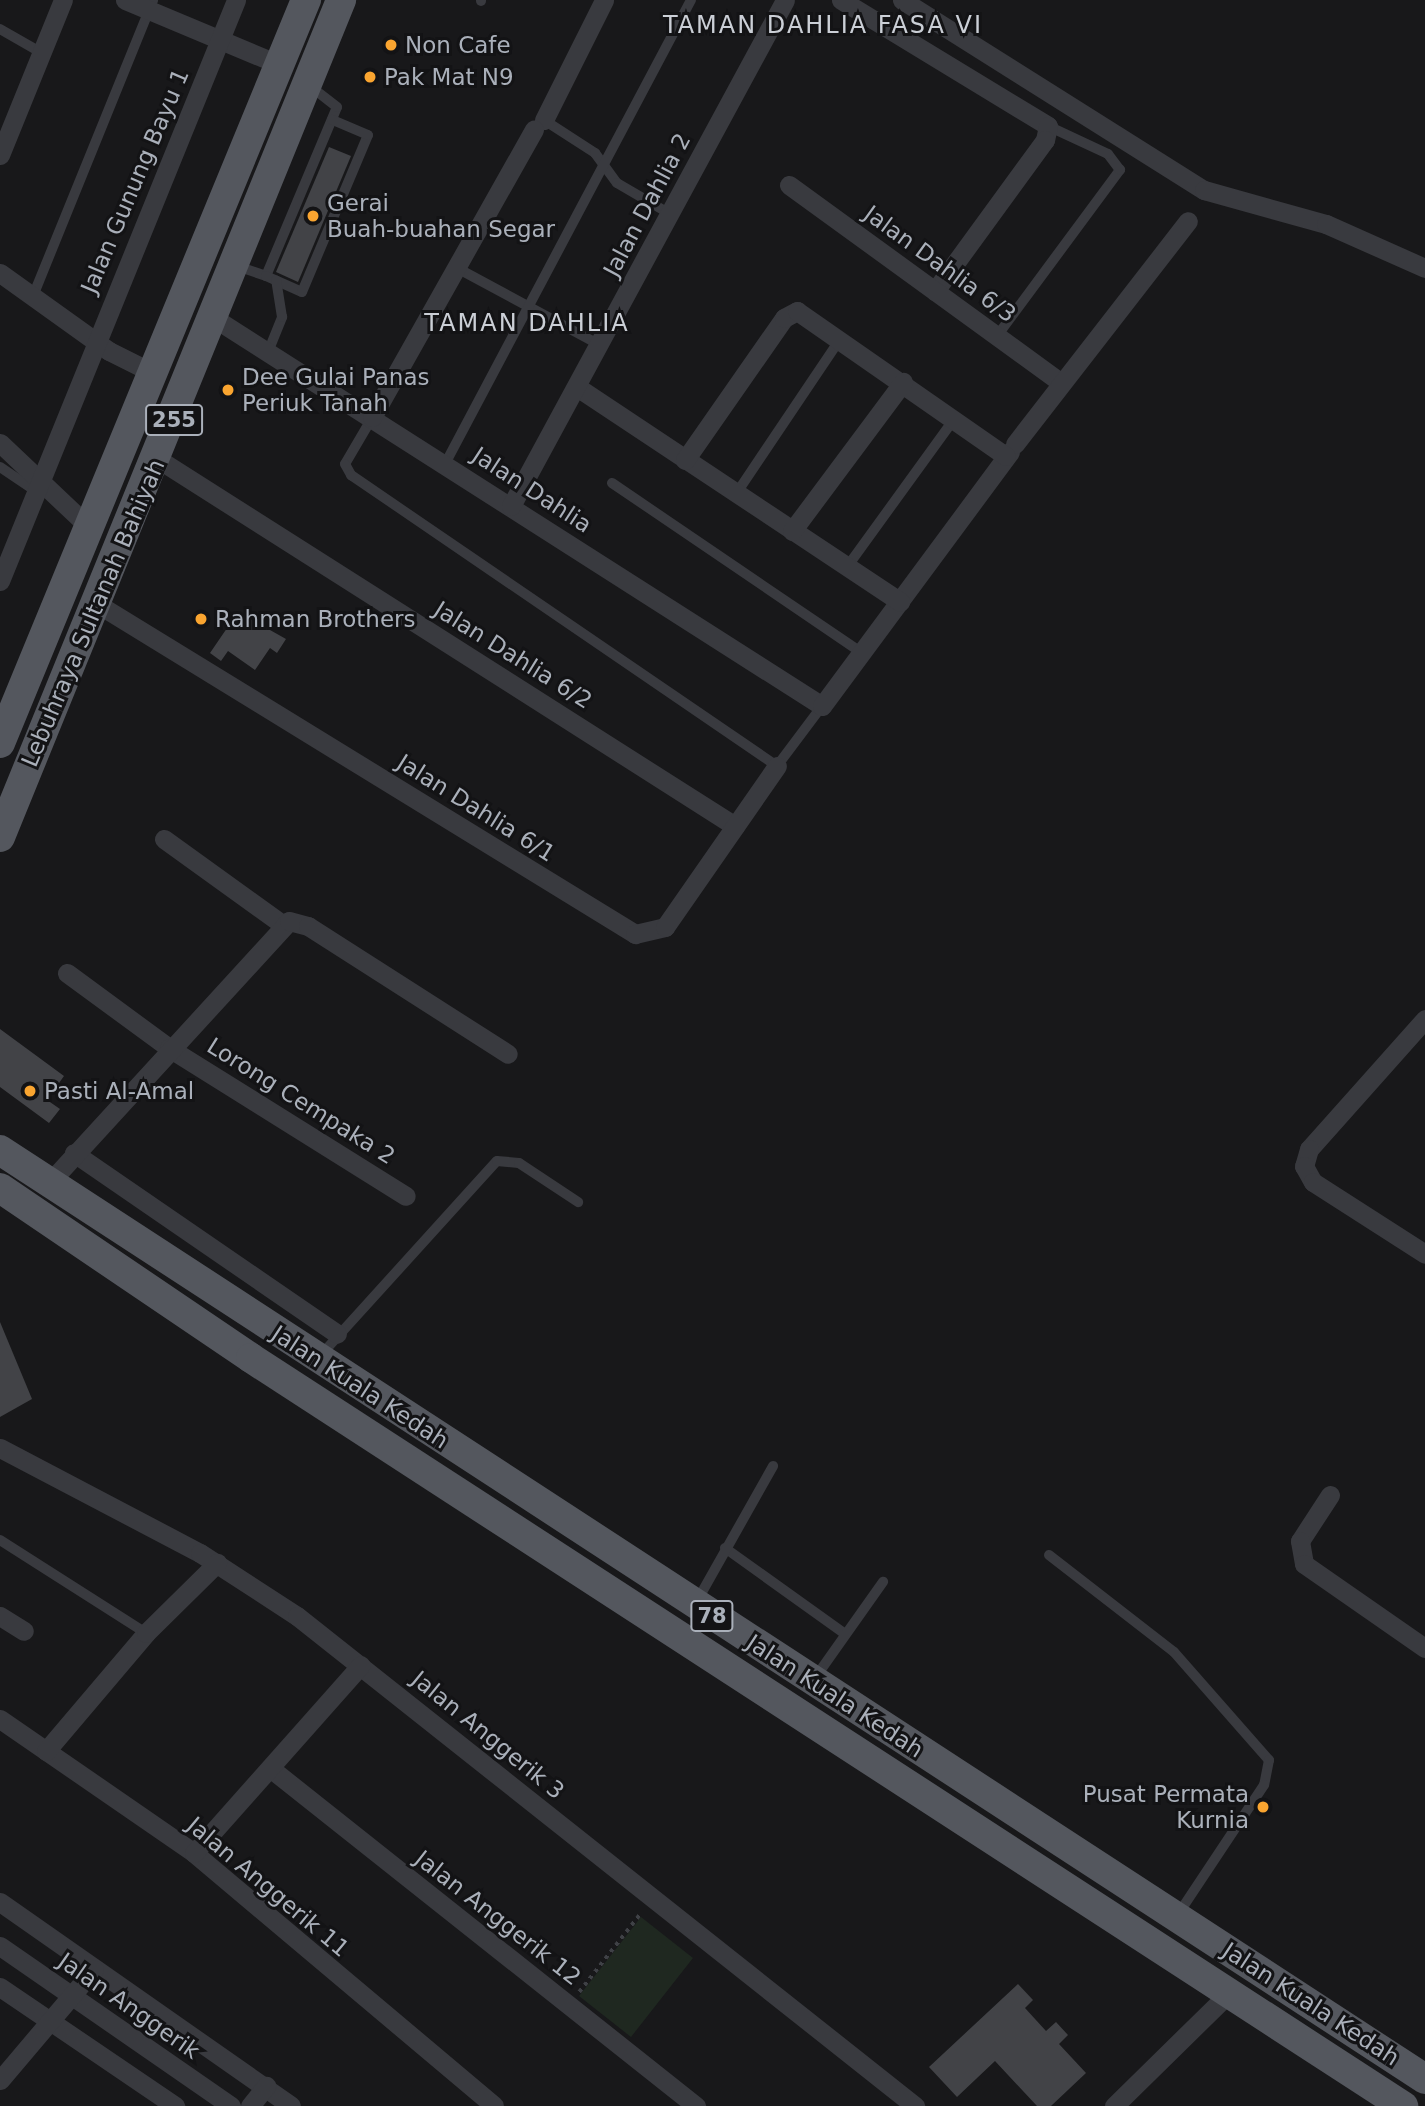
<!DOCTYPE html>
<style>
body{margin:0}
#map{position:relative;width:1425px;height:2106px;overflow:hidden;background:#18181a;font-family:"DejaVu Sans",sans-serif}
div>[style]{position:absolute}
.green>*{inset:0;background:#1f2820}
.building>*{inset:0;background:#424347}
.path>*{height:3.5px;margin-top:-1.75px;transform-origin:0;background:repeating-linear-gradient(90deg,#3f4146 0 3.5px,transparent 0 8.5px)}
.service>*{height:10px;margin:-5px;padding:0 5px;transform-origin:5px;border-radius:5px;background:#393a3f}
.minor>*{height:19px;margin:-9.5px;padding:0 9.5px;transform-origin:9.5px;border-radius:9.5px;background:#393a3f}
.primary>*{height:30px;margin:-15px;padding:0 15px;transform-origin:15px;border-radius:15px;background:#54575e}
.dots>*{width:19px;height:19px;translate:-50% -50%;box-sizing:border-box;border:4px solid #131315;border-radius:50%}
span{translate:-50% -50%;white-space:nowrap;text-align:center;line-height:1.15;-webkit-text-stroke:6px #131315;paint-order:stroke}
.shield-label span{padding:2px 5px;background:#131315;border:2px solid;border-radius:5px;-webkit-text-stroke-width:0}
.shield-label{font-size:21px;color:#aab0ba;font-weight:700}
.poi-label{font-size:23px;color:#aab0ba}
.left{translate:0 -50%;text-align:left}
.right{translate:-100% -50%;text-align:right}
.street-label{font-size:23px;color:#aab0ba}
.neighbourhood-label{font-size:24px;color:#cbcfd6;letter-spacing:2px}
</style>
<div id="map">
<div class="green">
<div style="clip-path:polygon(641px 1917px,693px 1958px,631px 2037px,579px 1996px)"></div>
</div>
<div class="building">
<div style="clip-path:polygon(329px 147px,351px 156px,298px 282px,276px 272px)"></div>
<div style="clip-path:polygon(238px 612px,286px 639px,277px 653px,270px 648px,255px 670px,228px 651px,221px 661px,210px 653px)"></div>
<div style="clip-path:polygon(0 1029px,64px 1076px,47px 1100px,60px 1109px,49px 1123px,0 1087px)"></div>
<div style="clip-path:polygon(0 1322px,32px 1399px,0 1417px)"></div>
<div style="clip-path:polygon(1018px 1984px,1033px 2000px,1025px 2008px,1046px 2031px,1056px 2022px,1068px 2035px,1059px 2044px,1086px 2073px,1051px 2106px,1037px 2106px,995px 2061px,957px 2097px,929px 2067px)"></div>
</div>
<div class="path">
<div style="left:579px;top:1992px;width:100px;rotate:-51.9deg"></div>
</div>
<div class="service">
<div style="left:481px;top:1px;width:1px;rotate:-90deg"></div>
<div style="left:0;top:29px;width:48px;rotate:29.7deg"></div>
<div style="left:544px;top:120px;width:61px;rotate:32.9deg"></div>
<div style="left:595px;top:153px;width:37px;rotate:54deg"></div>
<div style="left:617px;top:183px;width:61px;rotate:30.3deg"></div>
<div style="left:237px;top:266px;width:31px;rotate:19deg"></div>
<div style="left:266px;top:276px;width:183px;rotate:-67.2deg"></div>
<div style="left:337px;top:107px;width:34px;rotate:-142deg"></div>
<div style="left:457px;top:268px;width:162px;rotate:28.3deg"></div>
<div style="left:266px;top:276px;width:39px;rotate:24deg"></div>
<div style="left:302px;top:292px;width:170px;rotate:-67.2deg"></div>
<div style="left:368px;top:135px;width:39px;rotate:-157deg"></div>
<div style="left:33px;top:296px;width:319px;rotate:-67.9deg"></div>
<div style="left:997px;top:336px;width:207px;rotate:-53.5deg"></div>
<div style="left:1120px;top:170px;width:20px;rotate:-127deg"></div>
<div style="left:1108px;top:154px;width:66px;rotate:-155deg"></div>
<div style="left:268px;top:352px;width:38px;rotate:-68deg"></div>
<div style="left:282px;top:317px;width:37px;rotate:-99deg"></div>
<div style="left:372px;top:418px;width:53px;rotate:120.4deg"></div>
<div style="left:345px;top:464px;width:13px;rotate:61deg"></div>
<div style="left:351px;top:475px;width:516px;rotate:34.34deg"></div>
<div style="left:777px;top:766px;width:75px;rotate:-53.1deg"></div>
<div style="left:445px;top:464px;width:525px;rotate:-62.07deg"></div>
<div style="left:0;top:467px;width:45px;rotate:34deg"></div>
<div style="left:612px;top:483px;width:302px;rotate:34.2deg"></div>
<div style="left:736px;top:494px;width:188px;rotate:-56.1deg"></div>
<div style="left:847px;top:567px;width:184px;rotate:-54.1deg"></div>
<div style="left:320px;top:1356px;width:263px;rotate:-47.8deg"></div>
<div style="left:497px;top:1161px;width:22px;rotate:5deg"></div>
<div style="left:519px;top:1163px;width:71px;rotate:33.5deg"></div>
<div style="left:0;top:1540px;width:173px;rotate:32.5deg"></div>
<div style="left:725px;top:1548px;width:148px;rotate:35.6deg"></div>
<div style="left:1049px;top:1555px;width:158px;rotate:37.8deg"></div>
<div style="left:1174px;top:1652px;width:144px;rotate:48.7deg"></div>
<div style="left:1269px;top:1760px;width:25px;rotate:101deg"></div>
<div style="left:1264px;top:1785px;width:154px;rotate:123.6deg"></div>
<div style="left:697px;top:1601px;width:155px;rotate:-60.6deg"></div>
<div style="left:815px;top:1678px;width:118px;rotate:-54.7deg"></div>
</div>
<div class="minor">
<div style="left:125px;top:0;width:166px;rotate:22.7deg"></div>
<div style="left:841px;top:0;width:242px;rotate:31.3deg"></div>
<div style="left:1048px;top:126px;width:14px;rotate:102deg"></div>
<div style="left:1045px;top:140px;width:187px;rotate:126.1deg"></div>
<div style="left:902px;top:0;width:357px;rotate:32.2deg"></div>
<div style="left:1204px;top:190px;width:127px;rotate:15.6deg"></div>
<div style="left:1326px;top:224px;width:108px;rotate:24deg"></div>
<div style="left:544px;top:120px;width:134px;rotate:-63.4deg"></div>
<div style="left:0;top:155px;width:167px;rotate:-67.9deg"></div>
<div style="left:789px;top:185px;width:337px;rotate:36deg"></div>
<div style="left:0;top:273px;width:134px;rotate:35.6deg"></div>
<div style="left:109px;top:351px;width:47px;rotate:26.6deg"></div>
<div style="left:214px;top:318px;width:721px;rotate:32.54deg"></div>
<div style="left:822px;top:706px;width:316px;rotate:-53.5deg"></div>
<div style="left:577px;top:387px;width:388px;rotate:33.6deg"></div>
<div style="left:372px;top:417px;width:330px;rotate:-60.6deg"></div>
<div style="left:0;top:443px;width:124px;rotate:43.4deg"></div>
<div style="left:1015px;top:444px;width:282px;rotate:-52.2deg"></div>
<div style="left:158px;top:459px;width:684px;rotate:32.46deg"></div>
<div style="left:685px;top:460px;width:173px;rotate:-55.1deg"></div>
<div style="left:784px;top:318px;width:15px;rotate:-28deg"></div>
<div style="left:797px;top:311px;width:254px;rotate:34.8deg"></div>
<div style="left:511px;top:506px;width:575px;rotate:-61.56deg"></div>
<div style="left:792px;top:531px;width:186px;rotate:-53.3deg"></div>
<div style="left:0;top:581px;width:627px;rotate:-67.89deg"></div>
<div style="left:96px;top:603px;width:633px;rotate:31.55deg"></div>
<div style="left:635px;top:934px;width:31px;rotate:-13deg"></div>
<div style="left:665px;top:927px;width:196px;rotate:-55.2deg"></div>
<div style="left:164px;top:839px;width:145px;rotate:35.8deg"></div>
<div style="left:67px;top:973px;width:127px;rotate:36.3deg"></div>
<div style="left:169px;top:1048px;width:279px;rotate:32deg"></div>
<div style="left:1425px;top:1019px;width:174px;rotate:131.7deg"></div>
<div style="left:1309px;top:1149px;width:18px;rotate:106deg"></div>
<div style="left:1304px;top:1166px;width:18px;rotate:61deg"></div>
<div style="left:1313px;top:1182px;width:133px;rotate:32.7deg"></div>
<div style="left:74px;top:1153px;width:319px;rotate:34.5deg"></div>
<div style="left:49px;top:1183px;width:355px;rotate:-47.5deg"></div>
<div style="left:289px;top:921px;width:20px;rotate:15deg"></div>
<div style="left:308px;top:926px;width:237px;rotate:32.6deg"></div>
<div style="left:0;top:1448px;width:226px;rotate:27.7deg"></div>
<div style="left:200px;top:1553px;width:116px;rotate:33deg"></div>
<div style="left:297px;top:1616px;width:789px;rotate:38.41deg"></div>
<div style="left:1330px;top:1495px;width:55px;rotate:123.1deg"></div>
<div style="left:1300px;top:1541px;width:23px;rotate:80deg"></div>
<div style="left:1304px;top:1564px;width:147px;rotate:34.8deg"></div>
<div style="left:0;top:1616px;width:28px;rotate:32deg"></div>
<div style="left:0;top:1719px;width:236px;rotate:34.6deg"></div>
<div style="left:194px;top:1853px;width:392px;rotate:40.1deg"></div>
<div style="left:46px;top:1751px;width:155px;rotate:-49.7deg"></div>
<div style="left:146px;top:1633px;width:100px;rotate:-44.6deg"></div>
<div style="left:270px;top:1768px;width:544px;rotate:38.43deg"></div>
<div style="left:194px;top:1853px;width:251px;rotate:-48.4deg"></div>
<div style="left:0;top:1902px;width:355px;rotate:35deg"></div>
<div style="left:0;top:1946px;width:281px;rotate:34.7deg"></div>
<div style="left:0;top:1987px;width:212px;rotate:34.2deg"></div>
<div style="left:0;top:2080px;width:145px;rotate:-49.7deg"></div>
<div style="left:250px;top:2106px;width:26px;rotate:-51deg"></div>
<div style="left:1114px;top:2106px;width:161px;rotate:-44.5deg"></div>
</div>
<div class="primary">
<div style="left:0;top:743px;width:804px;rotate:-67.62deg"></div>
<div style="left:0;top:837px;width:904px;rotate:-67.83deg"></div>
<div style="left:0;top:1150px;width:1701px;rotate:33.1deg"></div>
<div style="left:0;top:1188px;width:303px;rotate:34.1deg"></div>
<div style="left:251px;top:1358px;width:1374px;rotate:33deg"></div>
</div>
<div class="dots">
<div style="left:391px;top:45px;background:#faa530"></div>
<div style="left:370px;top:77px;background:#faa530"></div>
<div style="left:313px;top:216px;background:#faa530"></div>
<div style="left:228px;top:390px;background:#faa530"></div>
<div style="left:201px;top:619px;background:#faa530"></div>
<div style="left:30px;top:1091px;background:#faa530"></div>
<div style="left:1263px;top:1807px;background:#faa530"></div>
</div>
<div class="shield-label">
<span style="left:174px;top:420px">255</span>
<span style="left:712px;top:1616px">78</span>
</div>
<div class="poi-label">
<span class="left" style="left:405px;top:45px">Non Cafe</span>
<span class="left" style="left:384px;top:77px">Pak Mat N9</span>
<span class="left" style="left:327px;top:216px">Gerai<br>Buah-buahan Segar</span>
<span class="left" style="left:242px;top:390px">Dee Gulai Panas<br>Periuk Tanah</span>
<span class="left" style="left:215px;top:619px">Rahman Brothers</span>
<span class="left" style="left:44px;top:1091px">Pasti Al-Amal</span>
<span class="right" style="left:1249px;top:1807px">Pusat Permata<br>Kurnia</span>
</div>
<div class="street-label">
<span style="left:135px;top:181px;rotate:-67deg">Jalan Gunung Bayu 1</span>
<span style="left:647px;top:205px;rotate:-62deg">Jalan Dahlia 2</span>
<span style="left:940px;top:264px;rotate:36deg">Jalan Dahlia 6/3</span>
<span style="left:532px;top:490px;rotate:33deg">Jalan Dahlia</span>
<span style="left:93px;top:613px;rotate:-67deg">Lebuhraya Sultanah Bahiyah</span>
<span style="left:513px;top:655px;rotate:32deg">Jalan Dahlia 6/2</span>
<span style="left:476px;top:808px;rotate:32deg">Jalan Dahlia 6/1</span>
<span style="left:301px;top:1101px;rotate:32deg">Lorong Cempaka 2</span>
<span style="left:360px;top:1387px;rotate:33deg">Jalan Kuala Kedah</span>
<span style="left:835px;top:1696px;rotate:33deg">Jalan Kuala Kedah</span>
<span style="left:488px;top:1735px;rotate:39deg">Jalan Anggerik 3</span>
<span style="left:268px;top:1887px;rotate:40deg">Jalan Anggerik 11</span>
<span style="left:498px;top:1918px;rotate:38deg">Jalan Anggerik 12</span>
<span style="left:1311px;top:2004px;rotate:33deg">Jalan Kuala Kedah</span>
<span style="left:129px;top:2006px;rotate:35deg">Jalan Anggerik</span>
</div>
<div class="neighbourhood-label">
<span style="left:823px;top:26px">TAMAN DAHLIA FASA VI</span>
<span style="left:527px;top:324px">TAMAN DAHLIA</span>
</div>
</div>
